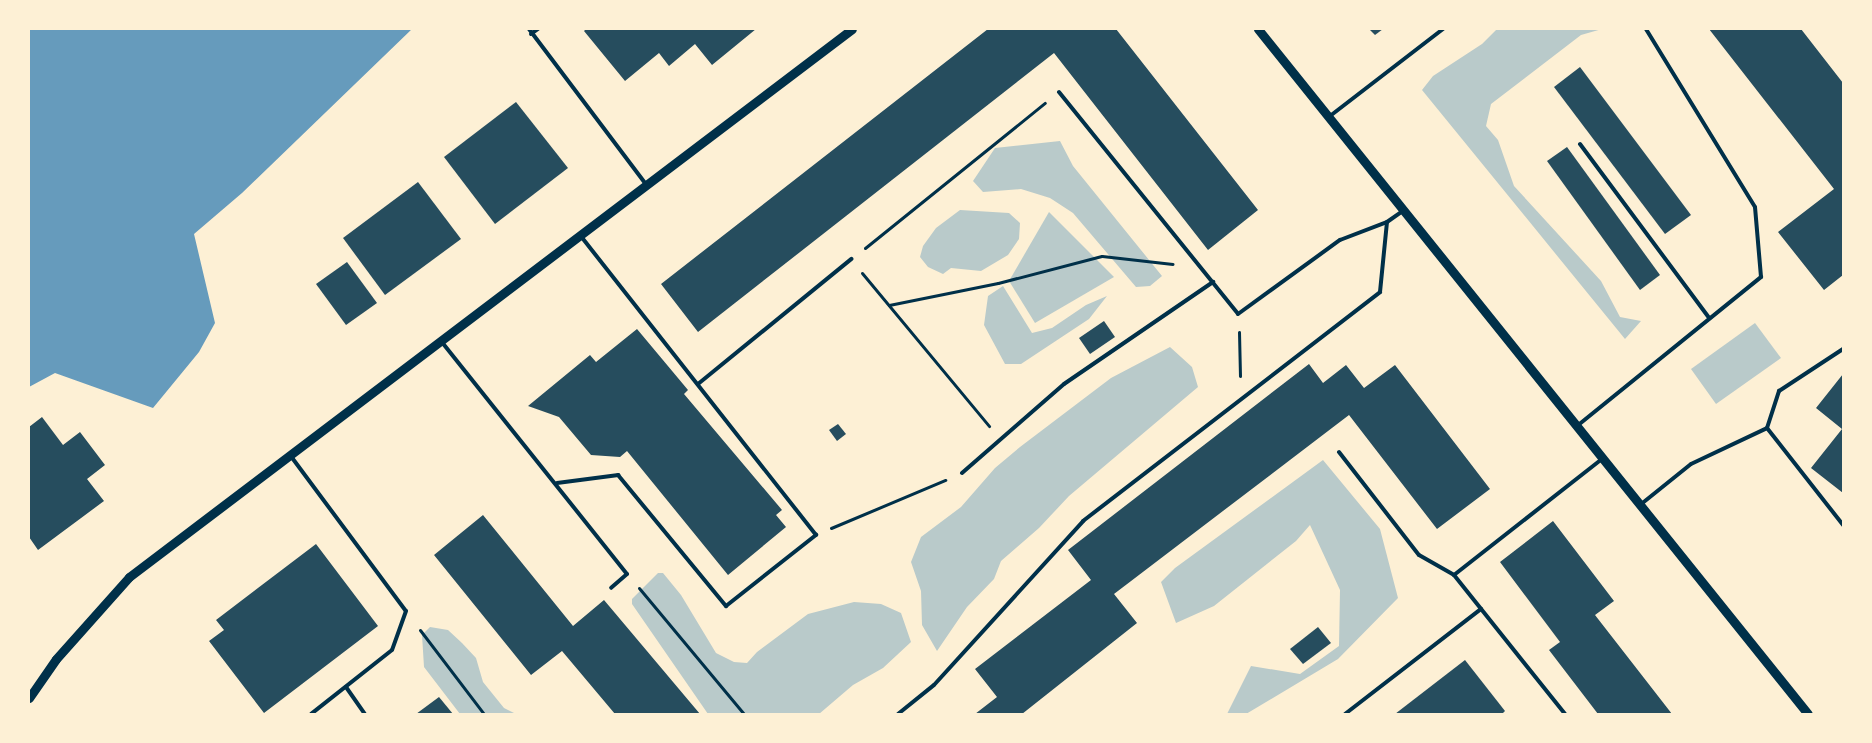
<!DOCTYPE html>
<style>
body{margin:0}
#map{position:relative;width:1872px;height:743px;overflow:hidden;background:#fdf0d5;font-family:"Golos Text",sans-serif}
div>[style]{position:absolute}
.green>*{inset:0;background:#b9caca}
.water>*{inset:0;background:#669bbc}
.building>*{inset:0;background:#264d5e}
.path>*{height:3px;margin:-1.5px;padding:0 1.5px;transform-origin:1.5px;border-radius:1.5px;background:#003049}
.service>*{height:4px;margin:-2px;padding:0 2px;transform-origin:2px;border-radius:2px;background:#003049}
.tertiary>*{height:9px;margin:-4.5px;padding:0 4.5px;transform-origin:4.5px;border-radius:4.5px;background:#003049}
span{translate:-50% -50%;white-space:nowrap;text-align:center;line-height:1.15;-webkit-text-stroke:4.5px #fdf0d5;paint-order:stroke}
.frame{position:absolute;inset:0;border:30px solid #fdf0d5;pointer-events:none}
</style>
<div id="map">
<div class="green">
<div style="clip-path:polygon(1497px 29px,1602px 29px,1581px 35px,1491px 104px,1486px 126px,1498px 140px,1514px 186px,1601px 281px,1620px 317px,1641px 321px,1625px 339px,1422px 90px,1433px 76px,1482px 44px)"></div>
<div style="clip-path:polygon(1060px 141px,1073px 166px,1162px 276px,1150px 286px,1136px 287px,1073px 213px,1050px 198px,1021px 189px,983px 192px,973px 181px,995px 148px)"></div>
<div style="clip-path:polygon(960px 210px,1009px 213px,1020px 223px,1019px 239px,1008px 255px,981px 271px,951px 268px,943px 274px,928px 267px,920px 257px,923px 246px,936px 228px)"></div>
<div style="clip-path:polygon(1049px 212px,1114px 277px,1035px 323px,1009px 281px)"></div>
<div style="clip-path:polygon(1003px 286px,1032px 333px,1052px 328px,1086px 305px,1107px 296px,1089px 319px,1021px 364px,1005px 364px,984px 325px,988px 296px)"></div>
<div style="clip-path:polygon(1755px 323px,1781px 358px,1716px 404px,1691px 369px)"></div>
<div style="clip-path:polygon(1170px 347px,1192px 367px,1198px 387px,1069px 496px,1039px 528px,1001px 561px,994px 579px,967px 607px,937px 651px,922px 625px,921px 591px,911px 562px,921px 537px,961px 507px,995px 468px,1020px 447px,1111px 378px)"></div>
<div style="clip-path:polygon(1323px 460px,1380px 529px,1398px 598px,1338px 659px,1246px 714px,1227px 714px,1251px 666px,1300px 674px,1339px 646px,1340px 590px,1310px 525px,1296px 541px,1214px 606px,1176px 623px,1161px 582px,1175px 568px)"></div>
<div style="clip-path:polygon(658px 573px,663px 573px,681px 595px,716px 653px,734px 662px,747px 663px,757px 652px,808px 614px,854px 602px,881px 604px,901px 613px,911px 642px,883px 668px,853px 685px,819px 714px,708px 714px,632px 604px,632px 599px)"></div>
<div style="clip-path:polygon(430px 627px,448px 630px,462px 643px,476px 658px,483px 682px,504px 708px,516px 714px,460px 714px,424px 667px,422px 635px)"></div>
</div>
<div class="water">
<div style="clip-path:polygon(29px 29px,412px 29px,242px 193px,194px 234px,215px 323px,199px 352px,153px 408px,55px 373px,29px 387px)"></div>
</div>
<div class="building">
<div style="clip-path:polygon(586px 29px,756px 29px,712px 65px,695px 44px,669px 66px,659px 53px,625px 81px,584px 31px)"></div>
<div style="clip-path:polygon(988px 29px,1116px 29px,1258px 210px,1208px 250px,1054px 53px,698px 332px,661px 284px)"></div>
<div style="clip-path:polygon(1369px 29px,1383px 29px,1375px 35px)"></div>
<div style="clip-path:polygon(1709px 29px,1801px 29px,1843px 83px,1843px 275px,1824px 290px,1778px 232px,1834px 189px)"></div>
<div style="clip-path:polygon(1580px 67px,1691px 215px,1665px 234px,1554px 87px)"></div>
<div style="clip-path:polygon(516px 102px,568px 168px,495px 224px,444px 157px)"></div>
<div style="clip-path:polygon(1567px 147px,1660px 275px,1640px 290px,1547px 161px)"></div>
<div style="clip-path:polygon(418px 182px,461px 239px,385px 295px,343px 238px)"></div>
<div style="clip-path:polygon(347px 262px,377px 303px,346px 325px,316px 284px)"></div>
<div style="clip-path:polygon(1104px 321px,1115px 337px,1090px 354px,1079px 338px)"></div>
<div style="clip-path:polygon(637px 329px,688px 390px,684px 394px,782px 510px,776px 515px,786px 527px,728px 575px,627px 451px,620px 457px,591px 455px,559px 417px,528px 406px,590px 355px,596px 362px)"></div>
<div style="clip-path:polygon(1309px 364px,1323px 383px,1346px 365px,1364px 388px,1395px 365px,1490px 489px,1437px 529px,1349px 415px,1114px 594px,1137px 623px,1022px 714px,975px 714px,997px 697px,975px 669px,1091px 580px,1068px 550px)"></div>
<div style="clip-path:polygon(1843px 374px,1843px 493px,1811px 468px,1842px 429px,1816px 408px)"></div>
<div style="clip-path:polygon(42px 417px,63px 445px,80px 432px,105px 465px,87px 479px,104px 501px,38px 550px,29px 537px,29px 427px)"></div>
<div style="clip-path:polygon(838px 424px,846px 434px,837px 441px,829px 430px)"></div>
<div style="clip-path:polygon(483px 515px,573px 626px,604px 600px,700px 714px,615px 714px,562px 651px,531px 675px,434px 555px)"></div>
<div style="clip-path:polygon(1553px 521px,1614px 601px,1595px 615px,1672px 714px,1598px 714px,1549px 650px,1560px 642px,1500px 562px)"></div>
<div style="clip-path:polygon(316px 544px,378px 626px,264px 713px,209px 641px,224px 630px,216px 620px)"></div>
<div style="clip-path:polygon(1318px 627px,1331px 643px,1303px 664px,1290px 649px)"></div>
<div style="clip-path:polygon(1465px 660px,1505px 711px,1502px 714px,1395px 714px)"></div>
<div style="clip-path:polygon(439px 697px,453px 714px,416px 714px)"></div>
</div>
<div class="path">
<div style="left:865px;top:248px;width:231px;rotate:-38.9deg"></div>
<div style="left:862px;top:273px;width:199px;rotate:50.3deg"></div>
<div style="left:889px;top:305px;width:111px;rotate:-11.4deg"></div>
<div style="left:998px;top:283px;width:107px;rotate:-14.6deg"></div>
<div style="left:1102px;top:256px;width:71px;rotate:6.4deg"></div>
<div style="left:1239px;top:332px;width:44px;rotate:88.7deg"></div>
<div style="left:831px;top:528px;width:124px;rotate:-22.8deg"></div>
<div style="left:639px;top:588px;width:164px;rotate:50.2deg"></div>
<div style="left:420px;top:630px;width:106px;rotate:52.7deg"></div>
</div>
<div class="service">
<div style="left:529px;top:29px;width:194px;rotate:53deg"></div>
<div style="left:531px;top:34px;width:9px;rotate:-36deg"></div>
<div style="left:1059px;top:92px;width:285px;rotate:51.1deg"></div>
<div style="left:1238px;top:314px;width:126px;rotate:-36deg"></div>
<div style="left:1340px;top:240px;width:50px;rotate:-21deg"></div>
<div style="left:1387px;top:222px;width:19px;rotate:-35deg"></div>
<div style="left:1330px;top:116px;width:143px;rotate:-37.6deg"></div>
<div style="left:1580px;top:144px;width:217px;rotate:53.4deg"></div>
<div style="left:441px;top:341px;width:298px;rotate:51.4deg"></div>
<div style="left:627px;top:574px;width:21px;rotate:139deg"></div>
<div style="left:698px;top:384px;width:198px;rotate:-39.2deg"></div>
<div style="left:1577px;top:426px;width:237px;rotate:-39deg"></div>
<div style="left:1761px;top:277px;width:70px;rotate:-94.9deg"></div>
<div style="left:1755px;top:207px;width:209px;rotate:-121.5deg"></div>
<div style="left:1767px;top:428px;width:39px;rotate:-72deg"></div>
<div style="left:1779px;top:391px;width:77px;rotate:-33.3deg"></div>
<div style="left:1339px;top:452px;width:130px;rotate:52.2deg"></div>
<div style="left:1419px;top:555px;width:40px;rotate:29.7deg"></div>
<div style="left:1454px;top:575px;width:178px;rotate:51.4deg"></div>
<div style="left:290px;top:455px;width:194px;rotate:53.4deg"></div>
<div style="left:406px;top:611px;width:41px;rotate:109.7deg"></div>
<div style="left:392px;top:650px;width:103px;rotate:141.7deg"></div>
<div style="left:962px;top:473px;width:135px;rotate:-41.1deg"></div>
<div style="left:1064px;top:384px;width:181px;rotate:-34.4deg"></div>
<div style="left:557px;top:483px;width:62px;rotate:-7.5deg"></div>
<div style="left:618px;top:475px;width:170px;rotate:50.5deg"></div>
<div style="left:726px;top:606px;width:115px;rotate:-38.3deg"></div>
<div style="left:816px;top:535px;width:382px;rotate:-128.2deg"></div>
<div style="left:1640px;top:505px;width:65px;rotate:-38.8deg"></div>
<div style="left:1691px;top:464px;width:84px;rotate:-25.3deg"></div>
<div style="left:1767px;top:428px;width:123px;rotate:51.9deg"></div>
<div style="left:1454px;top:575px;width:188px;rotate:-38.1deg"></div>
<div style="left:346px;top:687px;width:33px;rotate:55deg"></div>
<div style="left:898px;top:714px;width:46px;rotate:-38.9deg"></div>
<div style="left:934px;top:685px;width:222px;rotate:-47.7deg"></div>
<div style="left:1083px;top:521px;width:375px;rotate:-37.6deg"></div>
<div style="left:1380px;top:292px;width:70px;rotate:-84.3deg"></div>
<div style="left:1345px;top:714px;width:172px;rotate:-37.7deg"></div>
</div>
<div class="tertiary">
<div style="left:1258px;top:29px;width:878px;rotate:51.24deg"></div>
<div style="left:29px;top:698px;width:47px;rotate:-55.3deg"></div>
<div style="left:56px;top:659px;width:110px;rotate:-48.3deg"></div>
<div style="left:129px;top:577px;width:907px;rotate:-37.16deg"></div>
</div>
<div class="frame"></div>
</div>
